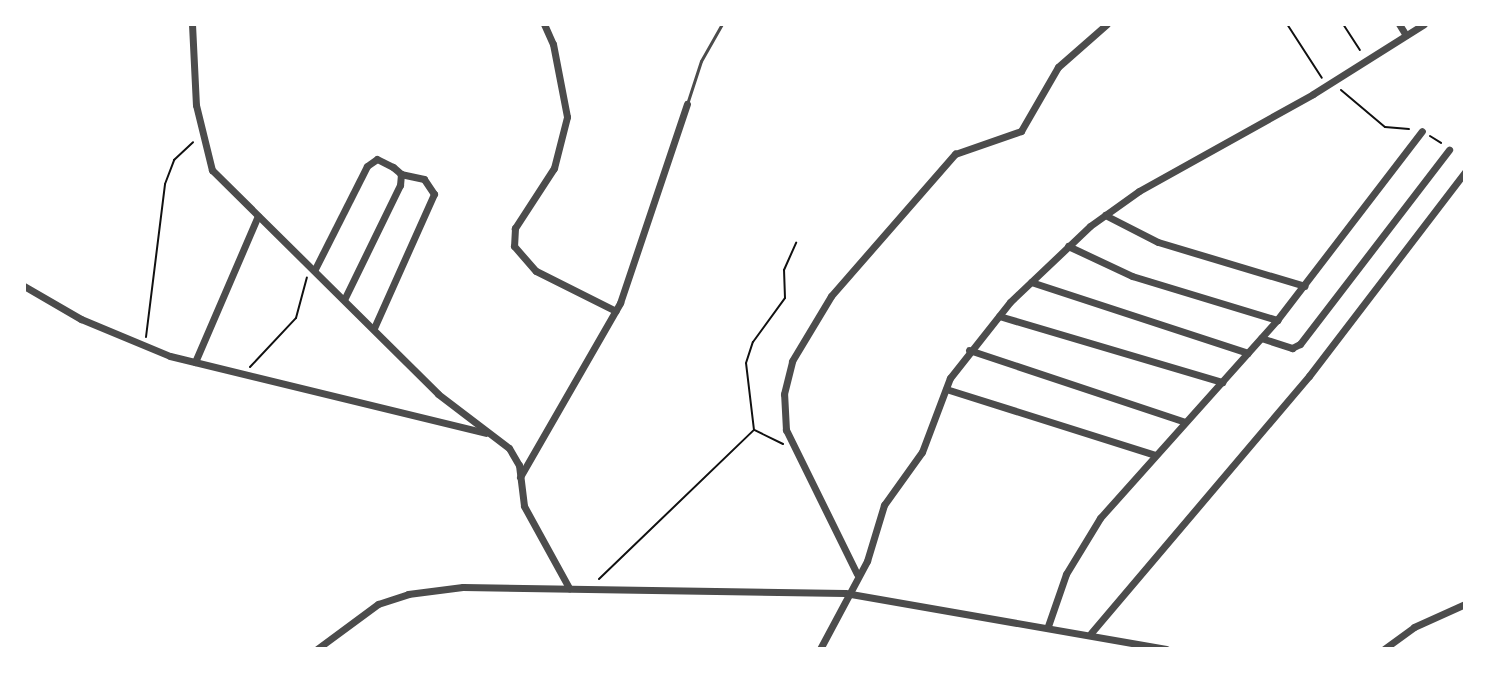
<!DOCTYPE html>
<style>
body{margin:0}
#map{position:relative;width:1489px;height:673px;overflow:hidden;background:#fff;font-family:"PT Sans",sans-serif}
div>[style]{position:absolute}
.path>*{height:2px;margin:-1px;padding:0 1px;transform-origin:1px;border-radius:1px;background:#111}
.service>*{height:3px;margin:-1.5px;padding:0 1.5px;transform-origin:1.5px;border-radius:1.5px;background:#4c4c4c}
.minor>*{height:7px;margin:-3.5px;padding:0 3.5px;transform-origin:3.5px;border-radius:3.5px;background:#4c4c4c}
span{translate:-50% -50%;white-space:nowrap;text-align:center;line-height:1.15;-webkit-text-stroke:8px #fff;paint-order:stroke}
.frame{position:absolute;inset:0;border:26px solid #fff;pointer-events:none}
</style>
<div id="map">
<div class="path">
<div style="left:1287px;top:24px;width:64px;rotate:57.1deg"></div>
<div style="left:1343px;top:24px;width:31px;rotate:57deg"></div>
<div style="left:1341px;top:90px;width:57px;rotate:40.1deg"></div>
<div style="left:1385px;top:127px;width:24px;rotate:5deg"></div>
<div style="left:1430px;top:136px;width:13px;rotate:32deg"></div>
<div style="left:146px;top:337px;width:154px;rotate:-82.9deg"></div>
<div style="left:165px;top:184px;width:26px;rotate:-69deg"></div>
<div style="left:174px;top:160px;width:26px;rotate:-43deg"></div>
<div style="left:250px;top:367px;width:67px;rotate:-46.8deg"></div>
<div style="left:296px;top:318px;width:42px;rotate:-75deg"></div>
<div style="left:783px;top:444px;width:32px;rotate:-154deg"></div>
<div style="left:754px;top:430px;width:67px;rotate:-96.8deg"></div>
<div style="left:746px;top:363px;width:22px;rotate:-72deg"></div>
<div style="left:753px;top:342px;width:54px;rotate:-54deg"></div>
<div style="left:785px;top:298px;width:28px;rotate:-92deg"></div>
<div style="left:784px;top:270px;width:30px;rotate:-66deg"></div>
<div style="left:599px;top:579px;width:214px;rotate:-43.9deg"></div>
</div>
<div class="service">
<div style="left:687px;top:104px;width:45px;rotate:-72deg"></div>
<div style="left:701px;top:61px;width:43px;rotate:-60.4deg"></div>
</div>
<div class="minor">
<div style="left:192px;top:24px;width:81px;rotate:87.2deg"></div>
<div style="left:196px;top:105px;width:67px;rotate:76.2deg"></div>
<div style="left:212px;top:170px;width:318px;rotate:44.7deg"></div>
<div style="left:438px;top:394px;width:89px;rotate:37.3deg"></div>
<div style="left:509px;top:448px;width:20px;rotate:60deg"></div>
<div style="left:519px;top:465px;width:41px;rotate:83deg"></div>
<div style="left:524px;top:506px;width:94px;rotate:61.2deg"></div>
<div style="left:544px;top:24px;width:22px;rotate:66deg"></div>
<div style="left:553px;top:44px;width:74px;rotate:79.1deg"></div>
<div style="left:567px;top:117px;width:53px;rotate:104.3deg"></div>
<div style="left:554px;top:168px;width:72px;rotate:123deg"></div>
<div style="left:515px;top:228px;width:18px;rotate:93deg"></div>
<div style="left:514px;top:246px;width:33px;rotate:49deg"></div>
<div style="left:536px;top:271px;width:89px;rotate:26.6deg"></div>
<div style="left:1399px;top:24px;width:13px;rotate:58deg"></div>
<div style="left:1105px;top:215px;width:59px;rotate:27deg"></div>
<div style="left:1158px;top:242px;width:153px;rotate:16.7deg"></div>
<div style="left:1068px;top:246px;width:71px;rotate:25.1deg"></div>
<div style="left:1132px;top:276px;width:152px;rotate:16.9deg"></div>
<div style="left:315px;top:269px;width:115px;rotate:-63.2deg"></div>
<div style="left:367px;top:166px;width:12px;rotate:-35deg"></div>
<div style="left:377px;top:159px;width:18px;rotate:27deg"></div>
<div style="left:393px;top:167px;width:11px;rotate:41deg"></div>
<div style="left:401px;top:174px;width:11px;rotate:95deg"></div>
<div style="left:400px;top:185px;width:126px;rotate:116deg"></div>
<div style="left:1031px;top:282px;width:228px;rotate:18.1deg"></div>
<div style="left:24px;top:286px;width:66px;rotate:30.1deg"></div>
<div style="left:81px;top:319px;width:96px;rotate:22.6deg"></div>
<div style="left:170px;top:356px;width:325px;rotate:13.7deg"></div>
<div style="left:999px;top:316px;width:233px;rotate:16.5deg"></div>
<div style="left:374px;top:328px;width:147px;rotate:-65.9deg"></div>
<div style="left:434px;top:194px;width:18px;rotate:-124deg"></div>
<div style="left:424px;top:179px;width:24px;rotate:-168deg"></div>
<div style="left:1261px;top:338px;width:33px;rotate:18deg"></div>
<div style="left:1292px;top:348px;width:9px;rotate:-27deg"></div>
<div style="left:1300px;top:344px;width:245px;rotate:-52.5deg"></div>
<div style="left:969px;top:350px;width:228px;rotate:18.4deg"></div>
<div style="left:195px;top:362px;width:159px;rotate:-66.7deg"></div>
<div style="left:946px;top:389px;width:219px;rotate:17.5deg"></div>
<div style="left:520px;top:477px;width:201px;rotate:-60.1deg"></div>
<div style="left:620px;top:303px;width:210px;rotate:-71.4deg"></div>
<div style="left:857px;top:574px;width:161px;rotate:-116.2deg"></div>
<div style="left:786px;top:430px;width:36px;rotate:-93deg"></div>
<div style="left:784px;top:394px;width:34px;rotate:-76deg"></div>
<div style="left:792px;top:361px;width:76px;rotate:-59deg"></div>
<div style="left:831px;top:296px;width:189px;rotate:-48.9deg"></div>
<div style="left:955px;top:154px;width:70px;rotate:-19.2deg"></div>
<div style="left:1021px;top:131px;width:74px;rotate:-60deg"></div>
<div style="left:1058px;top:67px;width:65px;rotate:-41.3deg"></div>
<div style="left:1048px;top:626px;width:55px;rotate:-70.9deg"></div>
<div style="left:1066px;top:574px;width:66px;rotate:-58.7deg"></div>
<div style="left:1100px;top:518px;width:266px;rotate:-48.2deg"></div>
<div style="left:1277px;top:320px;width:238px;rotate:-52.5deg"></div>
<div style="left:1091px;top:633px;width:337px;rotate:-49.7deg"></div>
<div style="left:1309px;top:376px;width:257px;rotate:-52.6deg"></div>
<div style="left:317px;top:649px;width:76px;rotate:-36.4deg"></div>
<div style="left:378px;top:604px;width:32px;rotate:-18deg"></div>
<div style="left:408px;top:594px;width:55px;rotate:-7.3deg"></div>
<div style="left:463px;top:587px;width:382px;rotate:0.9deg"></div>
<div style="left:845px;top:593px;width:326px;rotate:9.9deg"></div>
<div style="left:820px;top:649px;width:100px;rotate:-61.9deg"></div>
<div style="left:867px;top:561px;width:59px;rotate:-73.1deg"></div>
<div style="left:884px;top:505px;width:65px;rotate:-54.4deg"></div>
<div style="left:922px;top:452px;width:79px;rotate:-69.3deg"></div>
<div style="left:950px;top:378px;width:97px;rotate:-51.7deg"></div>
<div style="left:1010px;top:302px;width:110px;rotate:-43.5deg"></div>
<div style="left:1090px;top:226px;width:60px;rotate:-35.5deg"></div>
<div style="left:1139px;top:191px;width:199px;rotate:-29.1deg"></div>
<div style="left:1313px;top:94px;width:131px;rotate:-32.2deg"></div>
<div style="left:1384px;top:649px;width:37px;rotate:-36deg"></div>
<div style="left:1414px;top:627px;width:56px;rotate:-24.3deg"></div>
</div>
<div class="frame"></div>
</div>
